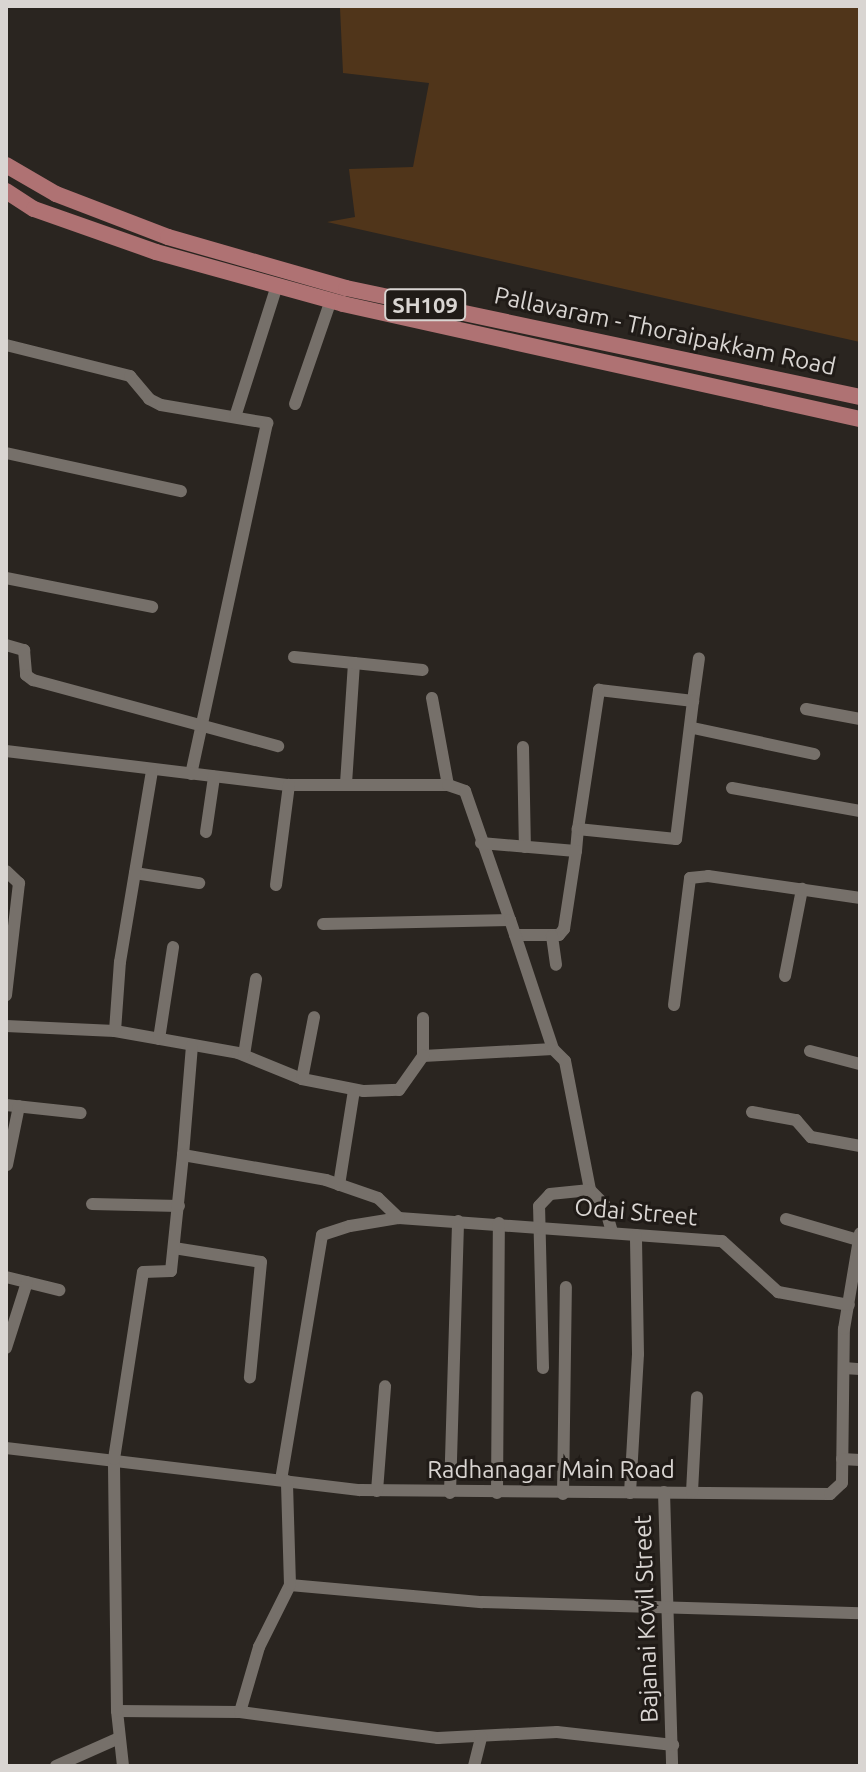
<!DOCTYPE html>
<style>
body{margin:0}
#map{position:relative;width:866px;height:1772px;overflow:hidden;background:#2a2520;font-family:Ubuntu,sans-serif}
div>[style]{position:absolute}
.green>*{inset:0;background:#50351a}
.minor>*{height:12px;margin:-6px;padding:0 6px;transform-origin:6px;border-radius:6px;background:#76706a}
.major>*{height:16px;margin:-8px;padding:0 8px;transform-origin:8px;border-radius:8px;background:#af7273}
span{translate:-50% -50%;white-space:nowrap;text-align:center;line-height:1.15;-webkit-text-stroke:6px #201b17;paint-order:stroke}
.shield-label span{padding:2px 6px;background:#201b17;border:2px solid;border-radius:6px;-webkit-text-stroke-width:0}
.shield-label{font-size:22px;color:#d9d5d2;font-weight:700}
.street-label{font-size:24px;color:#d9d5d2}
.frame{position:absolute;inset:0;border:8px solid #d9d5d2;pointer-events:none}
</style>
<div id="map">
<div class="green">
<div style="clip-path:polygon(860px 6px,860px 342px,327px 222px,355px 217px,349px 169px,413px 167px,429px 83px,343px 73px,340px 8px,250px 7px)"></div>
</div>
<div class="minor">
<div style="left:6px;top:345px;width:128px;rotate:14deg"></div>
<div style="left:130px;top:376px;width:30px;rotate:50deg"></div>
<div style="left:149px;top:399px;width:13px;rotate:27deg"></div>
<div style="left:161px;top:405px;width:108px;rotate:9.6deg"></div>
<div style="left:267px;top:423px;width:359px;rotate:102.2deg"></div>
<div style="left:295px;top:404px;width:110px;rotate:-70.9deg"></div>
<div style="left:235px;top:417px;width:139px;rotate:-72.3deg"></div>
<div style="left:6px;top:453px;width:179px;rotate:12.3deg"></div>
<div style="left:6px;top:578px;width:149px;rotate:11.2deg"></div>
<div style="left:6px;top:645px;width:19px;rotate:16deg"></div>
<div style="left:24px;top:650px;width:25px;rotate:85deg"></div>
<div style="left:26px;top:675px;width:9px;rotate:36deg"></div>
<div style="left:33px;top:680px;width:254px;rotate:15.1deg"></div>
<div style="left:294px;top:657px;width:60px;rotate:5.7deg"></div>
<div style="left:354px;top:663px;width:120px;rotate:93.8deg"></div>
<div style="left:354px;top:663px;width:69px;rotate:5.8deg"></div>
<div style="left:432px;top:698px;width:88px;rotate:79.6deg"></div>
<div style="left:693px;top:701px;width:43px;rotate:-82.1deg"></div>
<div style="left:806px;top:709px;width:55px;rotate:10.5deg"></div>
<div style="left:693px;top:728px;width:124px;rotate:12.1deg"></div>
<div style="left:523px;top:747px;width:100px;rotate:88.9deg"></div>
<div style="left:6px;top:751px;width:285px;rotate:6.9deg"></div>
<div style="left:289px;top:785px;width:159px"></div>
<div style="left:448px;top:785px;width:18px;rotate:19deg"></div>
<div style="left:465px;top:791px;width:137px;rotate:70.8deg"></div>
<div style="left:510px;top:920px;width:187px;rotate:178.8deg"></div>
<div style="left:732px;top:788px;width:130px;rotate:10.2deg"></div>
<div style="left:206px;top:832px;width:56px;rotate:-81.7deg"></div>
<div style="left:481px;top:843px;width:95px;rotate:4.8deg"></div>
<div style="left:576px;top:851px;width:22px;rotate:-85deg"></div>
<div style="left:578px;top:829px;width:141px;rotate:-81.4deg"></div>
<div style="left:599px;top:690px;width:95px;rotate:6.7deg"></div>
<div style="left:693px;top:701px;width:139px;rotate:97deg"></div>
<div style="left:676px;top:839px;width:99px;rotate:-174.2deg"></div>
<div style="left:6px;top:871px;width:18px;rotate:43deg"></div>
<div style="left:19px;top:883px;width:113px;rotate:96.6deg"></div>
<div style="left:135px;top:873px;width:65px;rotate:8.9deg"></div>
<div style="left:276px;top:885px;width:101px;rotate:-82.6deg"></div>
<div style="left:515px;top:935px;width:44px"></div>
<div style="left:559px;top:935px;width:8px;rotate:-50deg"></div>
<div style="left:564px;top:929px;width:79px;rotate:-81.3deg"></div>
<div style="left:552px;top:936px;width:29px;rotate:82deg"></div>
<div style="left:785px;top:976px;width:89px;rotate:-78.9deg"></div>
<div style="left:674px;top:1005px;width:128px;rotate:-82.8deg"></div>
<div style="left:690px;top:878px;width:18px;rotate:-6deg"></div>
<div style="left:708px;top:876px;width:154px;rotate:8.2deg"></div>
<div style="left:423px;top:1018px;width:38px;rotate:90deg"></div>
<div style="left:423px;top:1056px;width:130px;rotate:-3.1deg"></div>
<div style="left:553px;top:1049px;width:136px;rotate:-108.4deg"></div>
<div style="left:6px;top:1026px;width:109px;rotate:2.6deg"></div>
<div style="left:115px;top:1031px;width:125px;rotate:10.1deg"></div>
<div style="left:238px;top:1053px;width:69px;rotate:22.1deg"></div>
<div style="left:302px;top:1079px;width:63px;rotate:11deg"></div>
<div style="left:364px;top:1091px;width:35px;rotate:-2deg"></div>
<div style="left:399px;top:1090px;width:42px;rotate:-54.8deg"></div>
<div style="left:115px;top:1031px;width:69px;rotate:-85.9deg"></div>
<div style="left:120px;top:962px;width:194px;rotate:-80.5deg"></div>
<div style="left:159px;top:1039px;width:93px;rotate:-81.3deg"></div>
<div style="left:553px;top:1049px;width:17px;rotate:45deg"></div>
<div style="left:565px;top:1061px;width:131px;rotate:79deg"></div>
<div style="left:590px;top:1190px;width:20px;rotate:45deg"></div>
<div style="left:604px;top:1204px;width:29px;rotate:74deg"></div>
<div style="left:810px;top:1051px;width:52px;rotate:14.6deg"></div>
<div style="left:244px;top:1055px;width:77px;rotate:-81deg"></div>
<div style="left:302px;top:1079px;width:63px;rotate:-79deg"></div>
<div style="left:6px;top:1105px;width:75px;rotate:6.1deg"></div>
<div style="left:752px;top:1112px;width:45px;rotate:10.3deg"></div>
<div style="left:796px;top:1120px;width:23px;rotate:49deg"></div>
<div style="left:811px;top:1137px;width:50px;rotate:10.4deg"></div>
<div style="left:183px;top:1155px;width:110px;rotate:-85.3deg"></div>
<div style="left:7px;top:1165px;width:60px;rotate:-78.5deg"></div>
<div style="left:339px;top:1185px;width:96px;rotate:-81deg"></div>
<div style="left:92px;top:1204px;width:87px;rotate:1.3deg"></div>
<div style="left:786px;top:1219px;width:75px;rotate:16.3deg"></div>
<div style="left:174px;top:1248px;width:88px;rotate:9.1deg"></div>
<div style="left:261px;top:1262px;width:116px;rotate:95.5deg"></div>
<div style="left:6px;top:1277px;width:55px;rotate:13.8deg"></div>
<div style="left:6px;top:1348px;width:69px;rotate:-72.3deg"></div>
<div style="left:543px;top:1368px;width:162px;rotate:-91.4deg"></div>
<div style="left:539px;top:1206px;width:16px;rotate:-47deg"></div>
<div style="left:550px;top:1194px;width:40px;rotate:-5.7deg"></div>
<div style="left:844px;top:1368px;width:16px;rotate:4deg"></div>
<div style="left:6px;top:1448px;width:356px;rotate:6.8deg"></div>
<div style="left:360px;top:1490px;width:470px;rotate:0.5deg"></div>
<div style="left:830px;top:1494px;width:16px;rotate:-43deg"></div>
<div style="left:842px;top:1483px;width:154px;rotate:-89.3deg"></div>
<div style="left:844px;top:1329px;width:97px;rotate:-80.5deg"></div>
<div style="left:842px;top:1459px;width:18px;rotate:3deg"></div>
<div style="left:281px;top:1480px;width:248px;rotate:-80.5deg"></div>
<div style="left:322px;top:1235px;width:29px;rotate:-18deg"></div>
<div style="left:350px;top:1226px;width:50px;rotate:-9.3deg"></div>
<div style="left:399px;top:1218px;width:324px;rotate:4.1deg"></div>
<div style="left:722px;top:1241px;width:76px;rotate:42.3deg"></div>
<div style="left:778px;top:1292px;width:72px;rotate:10.4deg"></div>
<div style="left:377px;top:1491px;width:105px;rotate:-85.6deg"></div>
<div style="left:664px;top:1492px;width:274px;rotate:88.3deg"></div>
<div style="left:692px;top:1492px;width:95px;rotate:-87deg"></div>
<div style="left:450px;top:1493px;width:272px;rotate:-88.3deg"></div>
<div style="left:497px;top:1493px;width:270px;rotate:-89.6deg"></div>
<div style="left:630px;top:1493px;width:139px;rotate:-86.7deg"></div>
<div style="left:638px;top:1354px;width:119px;rotate:-91deg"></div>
<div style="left:563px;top:1494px;width:207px;rotate:-89.2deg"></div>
<div style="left:290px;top:1585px;width:193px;rotate:5.1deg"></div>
<div style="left:482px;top:1602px;width:378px;rotate:1.7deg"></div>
<div style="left:117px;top:1711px;width:123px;rotate:0.5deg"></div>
<div style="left:240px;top:1712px;width:200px;rotate:7.5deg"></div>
<div style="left:438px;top:1738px;width:119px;rotate:-2.9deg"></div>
<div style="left:557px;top:1732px;width:117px;rotate:6.4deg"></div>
<div style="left:240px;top:1712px;width:68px;rotate:-73.7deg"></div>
<div style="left:259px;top:1647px;width:69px;rotate:-63.4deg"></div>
<div style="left:290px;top:1585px;width:104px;rotate:-91.7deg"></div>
<div style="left:56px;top:1766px;width:69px;rotate:-24deg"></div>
<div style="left:123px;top:1766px;width:55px;rotate:-96.2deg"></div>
<div style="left:117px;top:1711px;width:252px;rotate:-90.7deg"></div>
<div style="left:114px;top:1459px;width:189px;rotate:-81.2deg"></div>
<div style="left:143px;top:1272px;width:28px;rotate:-2deg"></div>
<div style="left:171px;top:1271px;width:117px;rotate:-84.1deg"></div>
<div style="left:183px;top:1155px;width:145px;rotate:9.9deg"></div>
<div style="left:326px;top:1180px;width:55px;rotate:19.1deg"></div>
<div style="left:378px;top:1198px;width:29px;rotate:44deg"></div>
<div style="left:474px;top:1766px;width:30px;rotate:-76deg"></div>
</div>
<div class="major">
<div style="left:6px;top:165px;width:58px;rotate:30.1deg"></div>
<div style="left:56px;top:194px;width:120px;rotate:21deg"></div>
<div style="left:168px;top:237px;width:185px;rotate:16deg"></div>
<div style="left:346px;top:288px;width:525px;rotate:11.97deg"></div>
<div style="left:6px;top:191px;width:33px;rotate:33deg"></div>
<div style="left:34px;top:209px;width:129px;rotate:19.4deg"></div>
<div style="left:156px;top:252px;width:194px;rotate:15.5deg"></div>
<div style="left:343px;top:304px;width:530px;rotate:12.54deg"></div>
</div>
<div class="shield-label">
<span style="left:425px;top:305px">SH109</span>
</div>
<div class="street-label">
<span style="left:665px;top:331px;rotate:12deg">Pallavaram - Thoraipakkam Road</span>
<span style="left:636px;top:1212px;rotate:5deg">Odai Street</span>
<span style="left:551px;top:1470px">Radhanagar Main Road</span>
<span style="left:646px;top:1619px;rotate:-92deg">Bajanai Kovil Street</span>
</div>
<div class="frame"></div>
</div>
